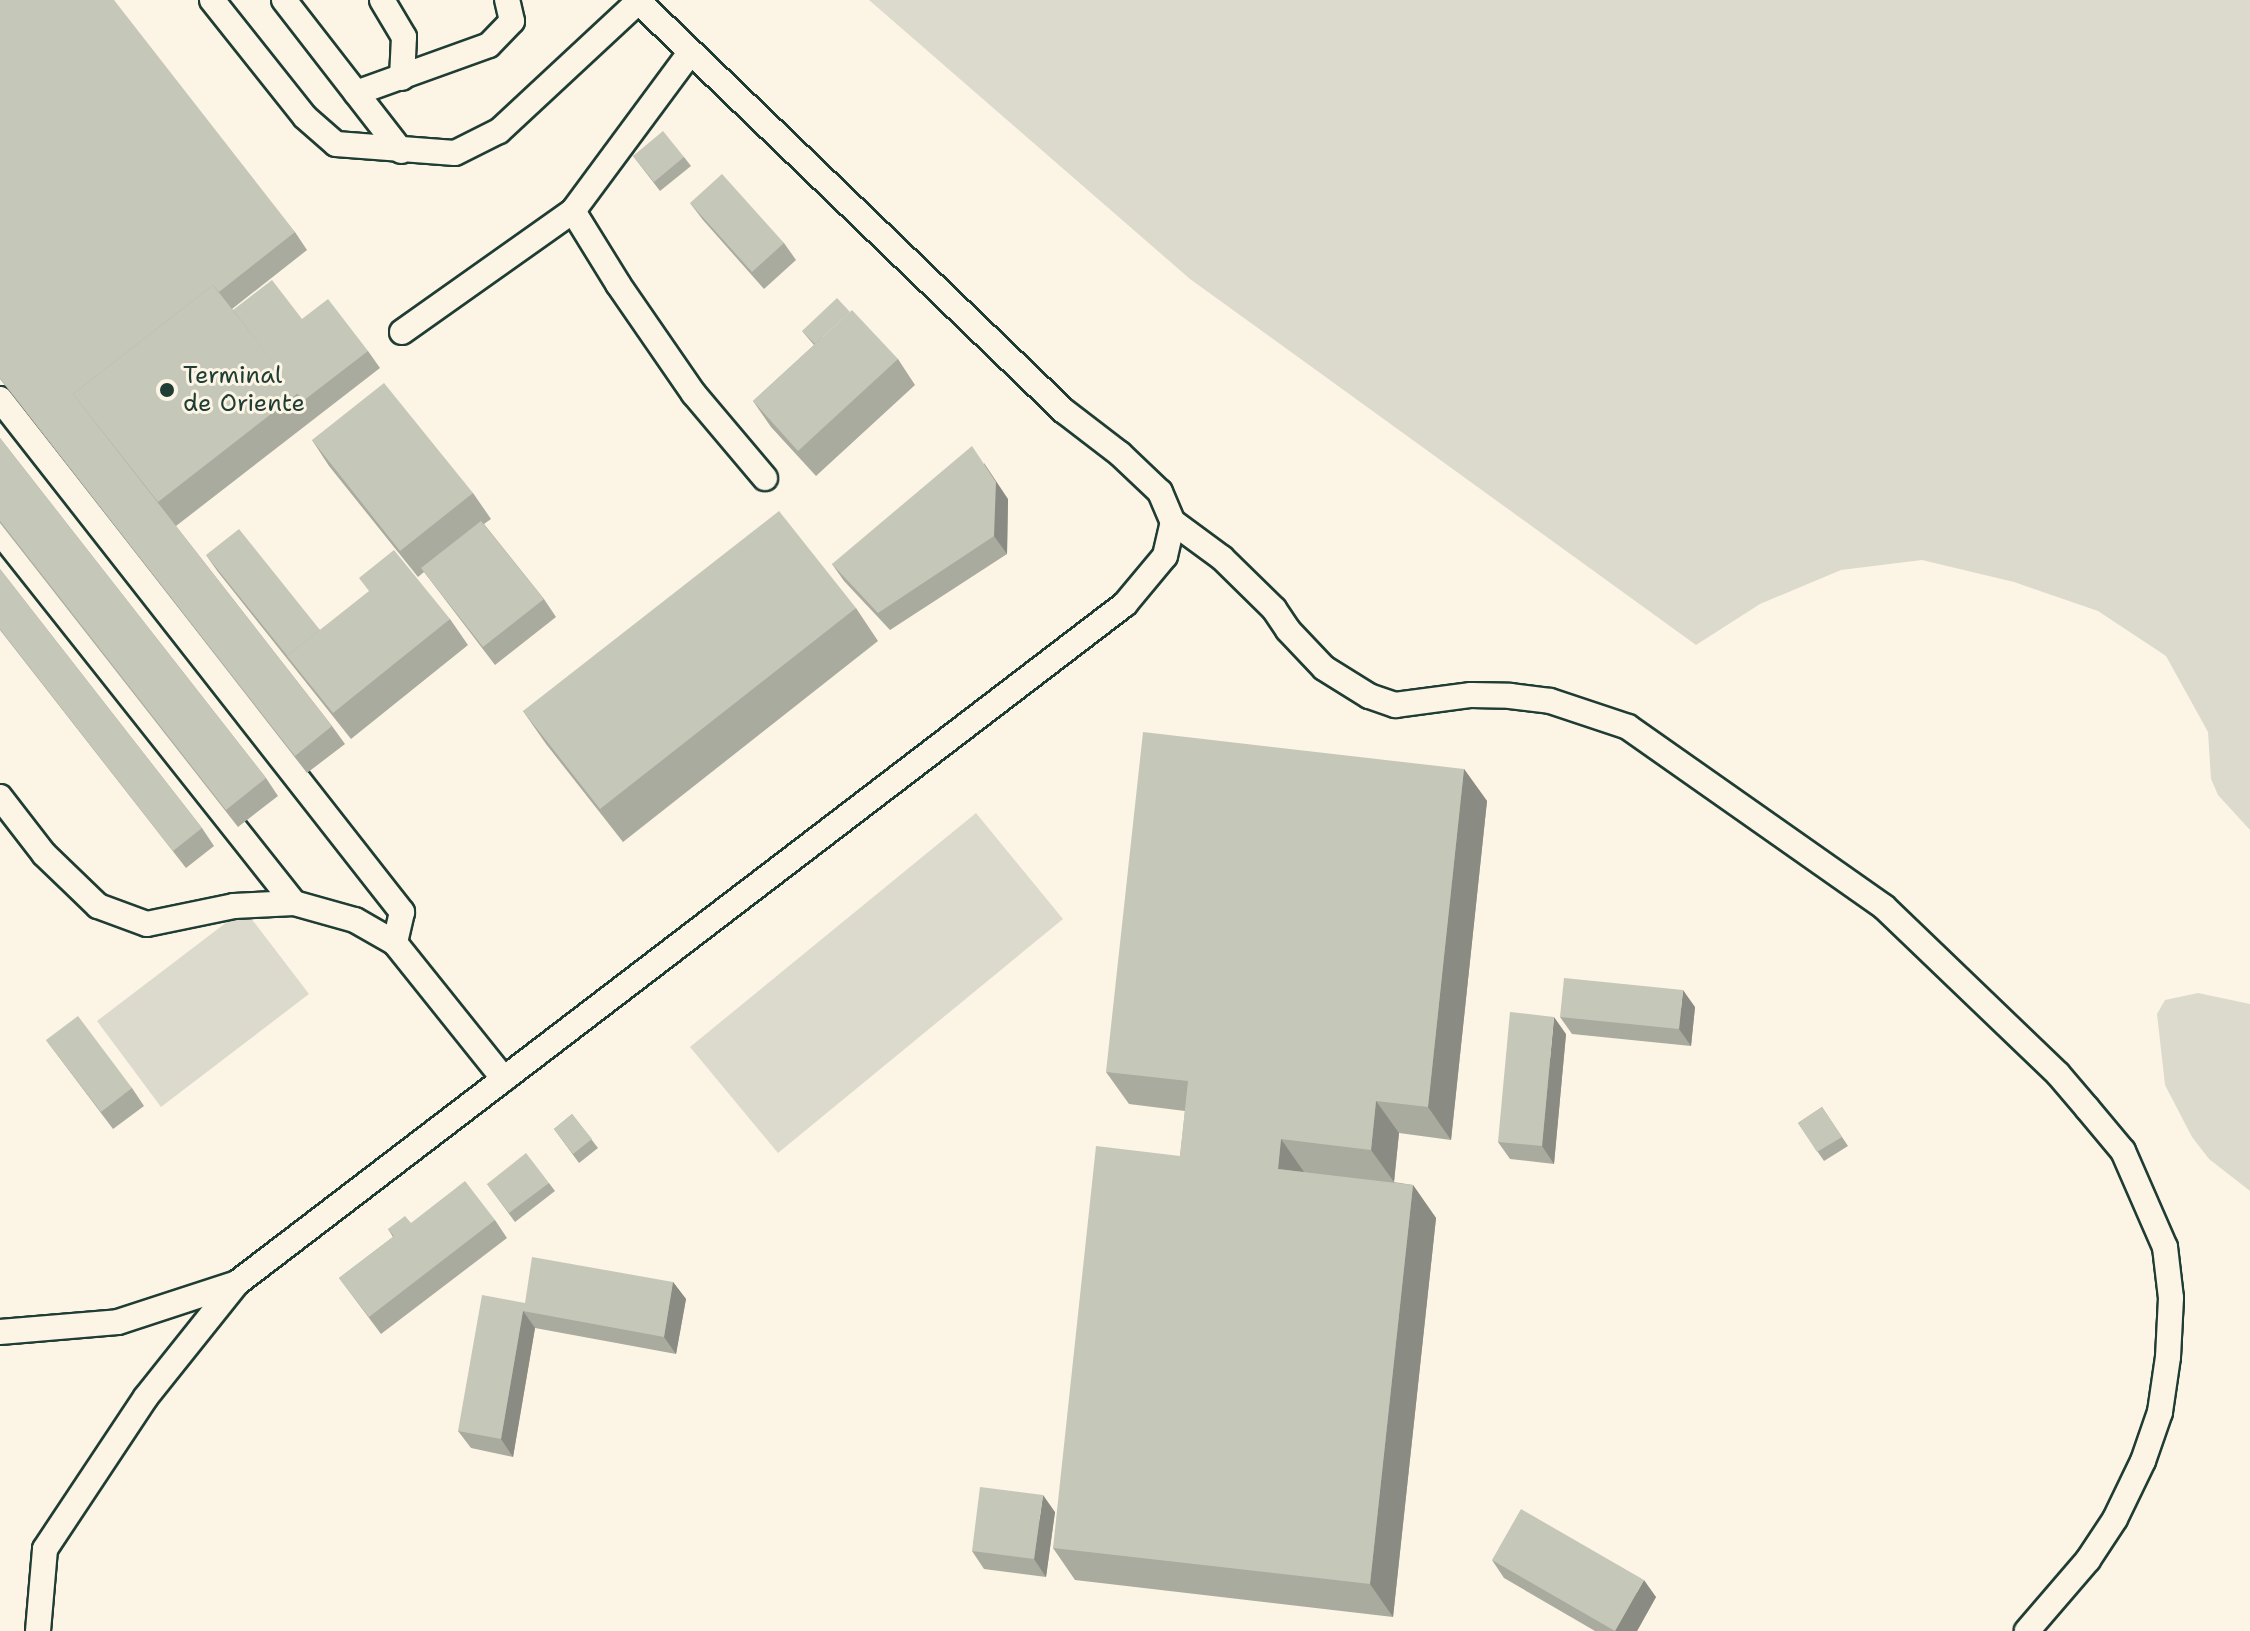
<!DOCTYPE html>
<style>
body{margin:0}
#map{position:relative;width:2250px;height:1631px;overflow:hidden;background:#fcf5e5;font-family:"Shantell Sans",sans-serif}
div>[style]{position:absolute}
.green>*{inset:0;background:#dcdacc}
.roads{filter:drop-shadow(2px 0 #1f3d34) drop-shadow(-2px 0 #1f3d34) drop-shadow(0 2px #1f3d34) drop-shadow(0 -2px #1f3d34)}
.lane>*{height:24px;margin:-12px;padding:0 12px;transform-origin:12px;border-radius:12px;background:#fcf5e5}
.wall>*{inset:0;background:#a9ab9f}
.shaded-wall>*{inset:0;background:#8a8b82}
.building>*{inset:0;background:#c5c7b9}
.dots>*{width:22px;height:22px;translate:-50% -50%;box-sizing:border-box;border:4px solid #fcf5e5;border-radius:50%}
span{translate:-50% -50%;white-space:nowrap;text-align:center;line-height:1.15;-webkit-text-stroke:6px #fcf5e5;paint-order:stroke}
.poi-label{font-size:24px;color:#1f3d34}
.left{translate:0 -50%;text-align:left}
</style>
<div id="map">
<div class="green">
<div style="clip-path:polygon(869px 0,2250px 0,2250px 830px,2218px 795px,2211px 779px,2208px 732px,2166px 656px,2098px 611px,2014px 582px,1922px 560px,1841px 570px,1760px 604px,1696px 645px,1190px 279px)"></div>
<div style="clip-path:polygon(976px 813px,1063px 919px,778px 1153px,690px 1047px)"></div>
<div style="clip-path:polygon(244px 909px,309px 994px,161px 1107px,97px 1021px)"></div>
<div style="clip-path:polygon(2198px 993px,2250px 1004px,2250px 1191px,2209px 1159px,2192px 1137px,2165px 1085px,2157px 1014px,2165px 1000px)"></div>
</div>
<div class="roads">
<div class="lane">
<div style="left:212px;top:0;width:149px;rotate:51.5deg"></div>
<div style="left:305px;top:117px;width:41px;rotate:41.1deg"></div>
<div style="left:336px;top:144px;width:119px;rotate:4.3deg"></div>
<div style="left:455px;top:153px;width:49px;rotate:-26.6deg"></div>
<div style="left:499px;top:131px;width:190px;rotate:-42.9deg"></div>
<div style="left:284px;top:0;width:191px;rotate:52.2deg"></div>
<div style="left:382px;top:0;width:43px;rotate:59.3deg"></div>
<div style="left:404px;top:37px;width:41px;rotate:92.8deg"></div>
<div style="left:637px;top:0;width:593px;rotate:43.91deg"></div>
<div style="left:1064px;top:411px;width:71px;rotate:37.5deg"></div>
<div style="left:1120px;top:454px;width:55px;rotate:43.5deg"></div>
<div style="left:1160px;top:492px;width:33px;rotate:67deg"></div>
<div style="left:1173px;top:522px;width:61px;rotate:36.3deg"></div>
<div style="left:1222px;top:558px;width:73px;rotate:44.4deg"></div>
<div style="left:1274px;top:609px;width:25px;rotate:56deg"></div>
<div style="left:1288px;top:630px;width:52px;rotate:46.5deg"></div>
<div style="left:1324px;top:668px;width:53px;rotate:31.9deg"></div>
<div style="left:1369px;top:696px;width:28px;rotate:19deg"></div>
<div style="left:1395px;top:705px;width:77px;rotate:-7.5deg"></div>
<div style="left:1471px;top:695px;width:39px;rotate:1deg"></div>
<div style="left:1510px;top:696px;width:40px;rotate:7.1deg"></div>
<div style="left:1550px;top:701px;width:82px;rotate:18.4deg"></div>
<div style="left:1628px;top:727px;width:313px;rotate:35.1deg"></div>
<div style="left:1884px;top:907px;width:241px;rotate:43.8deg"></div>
<div style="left:2058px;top:1074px;width:45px;rotate:49.5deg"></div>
<div style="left:2087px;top:1108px;width:56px;rotate:50.1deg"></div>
<div style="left:2123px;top:1151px;width:105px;rotate:66.4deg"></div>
<div style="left:2165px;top:1247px;width:51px;rotate:83.3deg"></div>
<div style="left:2171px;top:1298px;width:59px;rotate:92.9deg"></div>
<div style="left:2168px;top:1357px;width:56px;rotate:98.3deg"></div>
<div style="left:2160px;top:1412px;width:52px;rotate:109.1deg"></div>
<div style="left:2143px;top:1461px;width:64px;rotate:115.8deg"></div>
<div style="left:2115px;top:1519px;width:49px;rotate:123.4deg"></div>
<div style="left:2088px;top:1560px;width:94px;rotate:130.7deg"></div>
<div style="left:356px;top:93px;width:141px;rotate:-19.8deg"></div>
<div style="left:489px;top:45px;width:33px;rotate:-46deg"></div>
<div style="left:512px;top:21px;width:22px;rotate:-103deg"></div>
<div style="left:573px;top:211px;width:86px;rotate:58.3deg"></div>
<div style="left:618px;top:284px;width:134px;rotate:55.4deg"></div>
<div style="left:694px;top:394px;width:110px;rotate:49.8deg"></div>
<div style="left:402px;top:332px;width:209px;rotate:-35.3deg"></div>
<div style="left:573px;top:211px;width:197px;rotate:-53.5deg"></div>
<div style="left:0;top:399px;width:652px;rotate:51.92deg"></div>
<div style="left:402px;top:912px;width:32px;rotate:103deg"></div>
<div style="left:0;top:532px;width:473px;rotate:51.6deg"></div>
<div style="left:0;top:797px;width:72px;rotate:52.3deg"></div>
<div style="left:44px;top:854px;width:75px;rotate:43.9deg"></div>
<div style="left:98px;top:906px;width:52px;rotate:20.2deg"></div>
<div style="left:147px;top:924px;width:89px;rotate:-11.7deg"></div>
<div style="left:234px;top:906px;width:60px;rotate:-2.9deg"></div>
<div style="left:294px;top:903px;width:63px;rotate:15.6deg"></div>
<div style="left:355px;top:920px;width:46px;rotate:29.9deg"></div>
<div style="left:395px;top:943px;width:174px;rotate:51.3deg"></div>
<div style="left:0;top:1332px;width:118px;rotate:-4.8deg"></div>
<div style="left:118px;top:1322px;width:125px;rotate:-18.1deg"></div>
<div style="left:38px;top:1631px;width:82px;rotate:-85.1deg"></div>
<div style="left:45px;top:1549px;width:182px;rotate:-56.4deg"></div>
<div style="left:146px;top:1397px;width:146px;rotate:-51.4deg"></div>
<div style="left:237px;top:1283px;width:1118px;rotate:-37.4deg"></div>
<div style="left:1125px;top:604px;width:62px;rotate:-50.2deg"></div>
<div style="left:1165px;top:556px;width:35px;rotate:-77deg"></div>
</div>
</div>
<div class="wall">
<div style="clip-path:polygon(0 0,295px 232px,307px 250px,232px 309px,233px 310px,302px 319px,368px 351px,380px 368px,176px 526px,332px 726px,345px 744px,307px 773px,0 379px)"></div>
<div style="clip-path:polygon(633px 156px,684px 157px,691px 166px,660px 191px)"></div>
<div style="clip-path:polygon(690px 203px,784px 243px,796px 260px,764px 289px,703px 220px)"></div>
<div style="clip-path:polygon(802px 331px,898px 359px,915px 385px,816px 476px,771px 427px,753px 401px,814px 345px)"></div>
<div style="clip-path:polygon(0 438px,266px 778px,278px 796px,238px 827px,0 523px)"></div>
<div style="clip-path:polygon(312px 440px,473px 493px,491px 519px,484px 524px,544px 599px,556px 617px,495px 665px,424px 572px,418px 577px,329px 466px)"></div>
<div style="clip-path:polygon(1008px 499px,1007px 554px,890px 630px,844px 581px,832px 564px)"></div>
<div style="clip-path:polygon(206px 555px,320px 630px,450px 619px,468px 645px,351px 739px,218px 572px)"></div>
<div style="clip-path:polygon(0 569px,202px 828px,214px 846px,186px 868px,0 630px)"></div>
<div style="clip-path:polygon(856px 608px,878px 641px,623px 842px,546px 744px,523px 711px)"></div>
<div style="clip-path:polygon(1464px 769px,1487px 801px,1451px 1140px,1399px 1133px,1394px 1182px,1413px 1185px,1436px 1218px,1393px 1617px,1075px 1580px,1053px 1548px,1180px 1156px,1185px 1111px,1129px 1104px,1106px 1072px)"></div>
<div style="clip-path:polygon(1695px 1007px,1691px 1046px,1572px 1034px,1560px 1017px)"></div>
<div style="clip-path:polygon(1566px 1034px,1554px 1164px,1510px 1159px,1498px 1142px)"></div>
<div style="clip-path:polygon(46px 1040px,132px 1088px,144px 1106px,113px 1129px)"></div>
<div style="clip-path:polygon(1822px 1107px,1848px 1146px,1824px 1161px,1798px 1123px)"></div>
<div style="clip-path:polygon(572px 1114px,598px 1148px,579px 1163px,554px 1129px)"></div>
<div style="clip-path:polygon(549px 1183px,555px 1191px,515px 1222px,487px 1184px)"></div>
<div style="clip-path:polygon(495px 1220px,507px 1238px,381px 1334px,339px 1278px,393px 1237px,388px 1229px,411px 1223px)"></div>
<div style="clip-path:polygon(673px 1282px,686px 1299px,676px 1354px,535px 1328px,513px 1457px,471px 1448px,458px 1431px,525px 1303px)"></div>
<div style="clip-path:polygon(1055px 1512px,1046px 1577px,984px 1569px,972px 1551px)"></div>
<div style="clip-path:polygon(1492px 1560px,1656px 1597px,1637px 1631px,1595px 1631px,1504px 1578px)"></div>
</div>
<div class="shaded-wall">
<div style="clip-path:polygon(984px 463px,1008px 499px,1007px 554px,994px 536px)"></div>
<div style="clip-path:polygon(1464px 769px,1487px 801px,1451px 1140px,1428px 1107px)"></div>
<div style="clip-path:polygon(1683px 990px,1695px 1007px,1691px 1046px,1679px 1029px)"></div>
<div style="clip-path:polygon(1554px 1017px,1566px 1034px,1554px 1164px,1542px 1146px)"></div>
<div style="clip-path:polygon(1376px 1101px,1399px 1133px,1394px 1182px,1371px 1150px)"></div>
<div style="clip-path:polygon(1281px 1139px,1304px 1172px,1278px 1169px)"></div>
<div style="clip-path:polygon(1413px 1185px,1436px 1218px,1393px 1617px,1370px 1584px)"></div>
<div style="clip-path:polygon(673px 1282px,686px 1299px,676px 1354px,664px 1337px)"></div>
<div style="clip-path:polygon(523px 1311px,535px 1328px,513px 1457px,501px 1439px)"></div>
<div style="clip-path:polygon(1043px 1495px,1055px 1512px,1046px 1577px,1034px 1559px)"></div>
<div style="clip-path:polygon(1644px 1580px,1656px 1597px,1637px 1631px,1615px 1631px)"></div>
</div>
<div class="building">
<div style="clip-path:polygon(0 0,114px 0,295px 232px,219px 292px,213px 285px,73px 394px,332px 726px,295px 756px,0 378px)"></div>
<div style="clip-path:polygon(663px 131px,684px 157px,654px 182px,633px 156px)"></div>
<div style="clip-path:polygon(722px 174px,784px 243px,752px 272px,690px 203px)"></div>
<div style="clip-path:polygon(272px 280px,302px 319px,328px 299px,368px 351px,303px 401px,233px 310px)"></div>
<div style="clip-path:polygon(213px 285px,298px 393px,158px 502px,73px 394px)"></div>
<div style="clip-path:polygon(837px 298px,850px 312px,815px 344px,802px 331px)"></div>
<div style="clip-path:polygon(852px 310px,898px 359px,798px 451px,753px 401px)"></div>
<div style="clip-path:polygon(384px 383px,473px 493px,400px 551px,312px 440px)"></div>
<div style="clip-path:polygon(0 438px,266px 778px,226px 810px,0 521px)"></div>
<div style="clip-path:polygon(972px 446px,996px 482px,994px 536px,878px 613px,832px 564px)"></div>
<div style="clip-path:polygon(779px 511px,856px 608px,600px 809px,523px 711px)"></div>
<div style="clip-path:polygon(481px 521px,544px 599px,483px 647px,421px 568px)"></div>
<div style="clip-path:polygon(239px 529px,320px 630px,287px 656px,293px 663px,206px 555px)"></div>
<div style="clip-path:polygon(394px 550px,450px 619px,333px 713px,287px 656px,369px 591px,359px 578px)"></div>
<div style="clip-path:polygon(0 569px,202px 828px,173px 851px,0 629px)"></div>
<div style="clip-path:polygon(1143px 732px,1464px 769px,1428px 1107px,1376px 1101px,1371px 1150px,1281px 1139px,1278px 1169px,1413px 1185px,1370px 1584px,1053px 1548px,1096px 1146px,1180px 1156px,1188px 1081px,1106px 1072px)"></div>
<div style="clip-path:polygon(1564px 978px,1683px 990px,1679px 1029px,1560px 1017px)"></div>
<div style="clip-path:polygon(1510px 1012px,1554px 1017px,1542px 1146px,1498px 1142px)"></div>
<div style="clip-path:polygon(78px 1016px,132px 1088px,101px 1112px,46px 1040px)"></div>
<div style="clip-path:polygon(1822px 1107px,1842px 1137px,1817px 1152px,1798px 1123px)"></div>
<div style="clip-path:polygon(572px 1114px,592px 1139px,573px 1154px,554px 1129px)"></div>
<div style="clip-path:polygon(526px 1153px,549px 1183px,509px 1213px,487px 1184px)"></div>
<div style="clip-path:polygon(465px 1181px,495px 1220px,369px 1317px,339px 1278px,394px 1236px,388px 1229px,405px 1216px,411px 1223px)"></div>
<div style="clip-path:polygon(532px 1257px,673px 1282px,664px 1337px,523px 1311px,501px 1439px,458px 1431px,482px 1295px,525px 1303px)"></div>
<div style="clip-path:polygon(980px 1487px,1043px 1495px,1034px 1559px,972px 1551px)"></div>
<div style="clip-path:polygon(1521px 1509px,1644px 1580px,1615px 1631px,1492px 1560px)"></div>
</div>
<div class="dots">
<div style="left:167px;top:390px;background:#1f3d34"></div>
</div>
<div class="poi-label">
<span class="left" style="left:183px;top:390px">Terminal<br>de Oriente</span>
</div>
</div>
